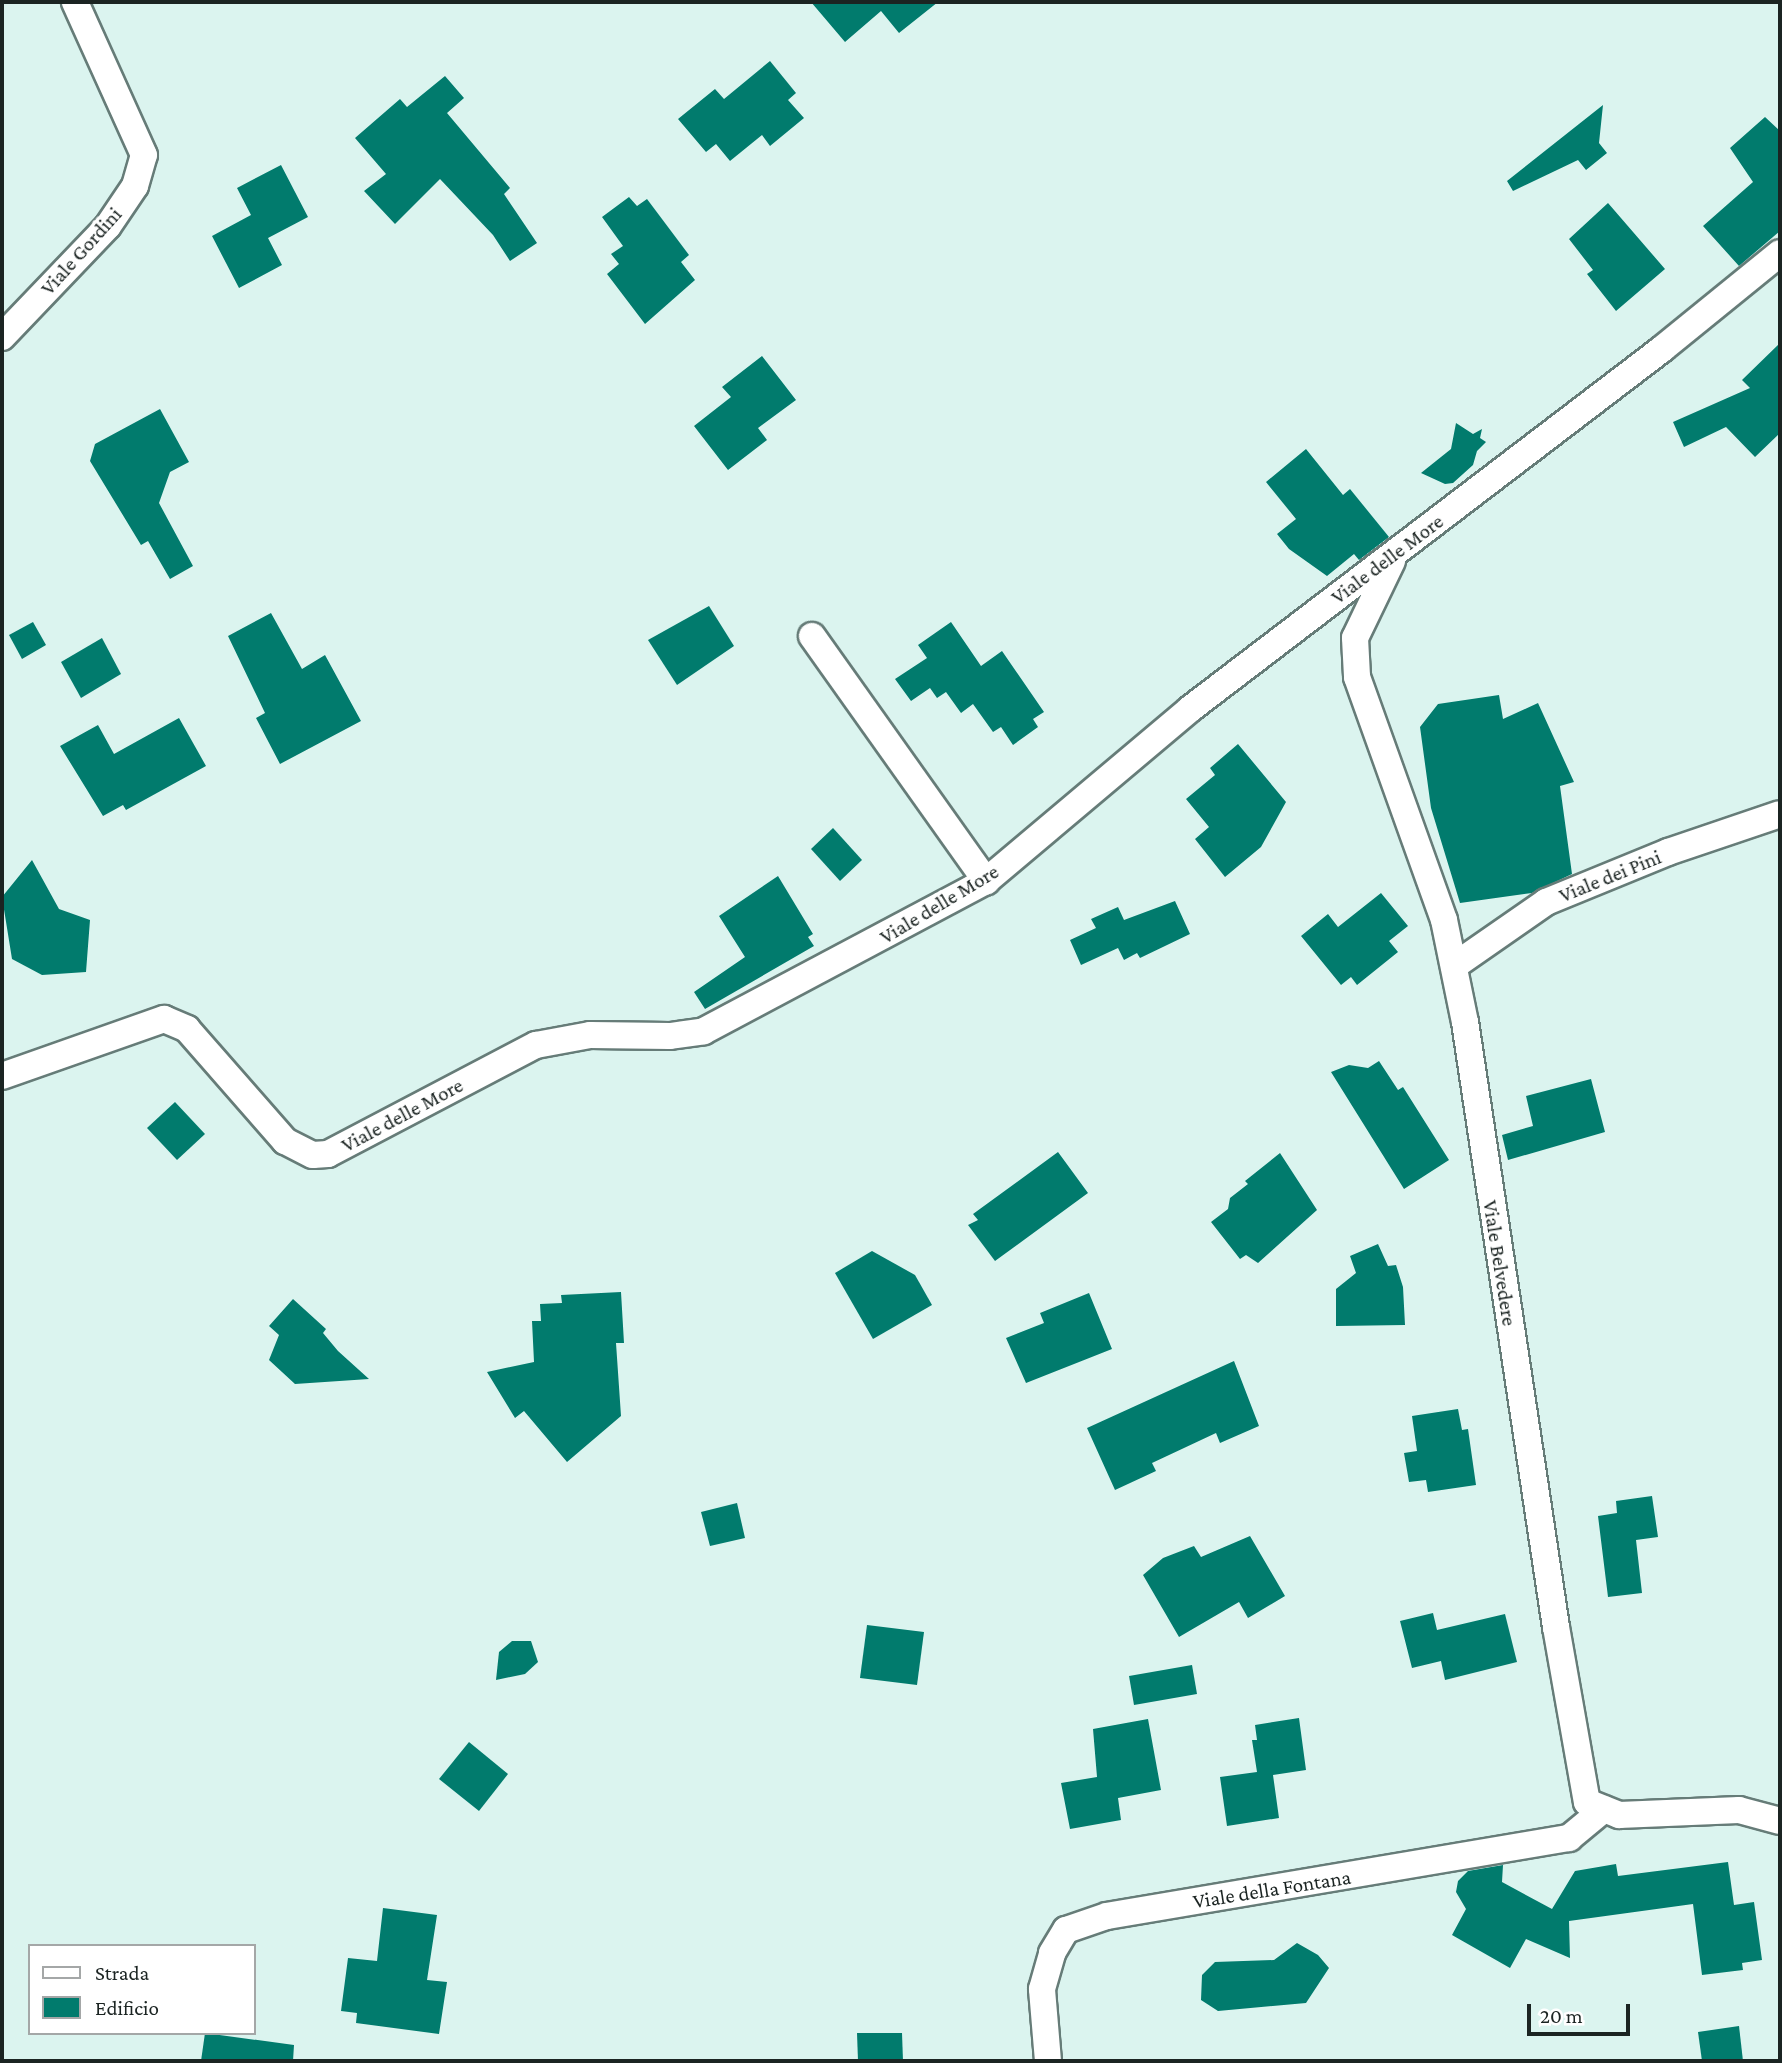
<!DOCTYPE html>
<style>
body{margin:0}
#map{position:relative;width:1782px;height:2063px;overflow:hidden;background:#dbf4ef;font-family:"Crimson Pro",serif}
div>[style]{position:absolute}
.building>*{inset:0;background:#017b6d}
.roads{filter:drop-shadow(2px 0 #667c78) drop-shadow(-2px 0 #667c78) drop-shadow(0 2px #667c78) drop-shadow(0 -2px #667c78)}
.minor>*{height:26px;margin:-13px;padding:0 13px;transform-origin:13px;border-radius:13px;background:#fff}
span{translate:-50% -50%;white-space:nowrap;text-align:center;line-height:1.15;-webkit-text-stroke:7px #fff;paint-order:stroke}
.street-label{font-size:21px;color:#1b2422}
.frame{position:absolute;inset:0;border:4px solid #1b2422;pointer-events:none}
.legend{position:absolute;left:28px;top:1944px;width:228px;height:91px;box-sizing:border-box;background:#fff;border:2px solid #a4a7a7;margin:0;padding:9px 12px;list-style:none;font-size:21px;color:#1b2422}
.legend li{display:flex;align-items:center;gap:14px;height:35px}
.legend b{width:35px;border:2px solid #a4a7a7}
.scale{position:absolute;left:1527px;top:2004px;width:103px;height:32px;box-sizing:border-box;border:4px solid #1b2422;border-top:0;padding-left:9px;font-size:21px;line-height:24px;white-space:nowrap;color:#1b2422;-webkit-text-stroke:5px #fff;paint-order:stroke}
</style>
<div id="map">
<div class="building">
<div style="clip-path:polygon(811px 2px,938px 2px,899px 33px,881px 11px,845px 42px)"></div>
<div style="clip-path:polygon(770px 61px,796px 93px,788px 100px,804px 118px,770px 146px,762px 135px,730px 161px,716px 144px,706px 152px,678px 119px,715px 89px,724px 99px)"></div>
<div style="clip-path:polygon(445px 76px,464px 98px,447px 113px,510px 188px,504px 194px,537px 243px,510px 261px,493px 235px,440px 179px,395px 224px,364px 191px,386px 174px,355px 138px,400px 99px,407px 107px)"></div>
<div style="clip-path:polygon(1603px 105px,1599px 143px,1607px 153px,1586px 170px,1578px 160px,1513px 191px,1507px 181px)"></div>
<div style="clip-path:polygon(1765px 117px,1780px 131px,1780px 231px,1739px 266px,1703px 226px,1753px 182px,1730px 148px)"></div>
<div style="clip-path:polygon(281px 165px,308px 217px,268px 238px,282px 265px,239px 288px,212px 236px,251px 215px,237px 188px)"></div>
<div style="clip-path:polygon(629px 197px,637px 206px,647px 199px,689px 255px,681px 262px,695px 280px,645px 324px,607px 274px,619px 264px,611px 254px,623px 246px,602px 217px)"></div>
<div style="clip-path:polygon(1608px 203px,1665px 269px,1616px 311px,1587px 274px,1593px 270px,1569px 239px)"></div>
<div style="clip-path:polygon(1780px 343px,1780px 433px,1755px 457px,1726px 427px,1684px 447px,1673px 422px,1750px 388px,1742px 380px)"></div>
<div style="clip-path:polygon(762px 356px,796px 400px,758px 428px,767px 440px,728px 470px,694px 426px,731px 397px,722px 387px)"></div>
<div style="clip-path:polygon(160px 409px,189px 462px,170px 472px,159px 503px,193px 566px,170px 579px,148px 541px,141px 545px,90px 461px,95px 444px)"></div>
<div style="clip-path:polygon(1456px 423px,1473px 434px,1482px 429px,1480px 438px,1486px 442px,1477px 451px,1473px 465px,1453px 483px,1445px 484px,1421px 473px,1451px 449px)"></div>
<div style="clip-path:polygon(1306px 449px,1343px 495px,1350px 489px,1389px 537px,1359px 560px,1354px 554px,1327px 576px,1289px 549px,1277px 534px,1296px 519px,1266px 482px)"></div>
<div style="clip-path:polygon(709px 606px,734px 646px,677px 685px,648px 640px)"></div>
<div style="clip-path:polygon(271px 613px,302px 669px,325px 655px,361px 721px,280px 764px,256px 718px,265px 713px,228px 636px)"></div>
<div style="clip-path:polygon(33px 622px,46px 645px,22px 659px,9px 635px)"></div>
<div style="clip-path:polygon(951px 622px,981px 666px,1002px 651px,1044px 712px,1033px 719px,1038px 727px,1013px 745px,1001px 727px,993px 732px,973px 704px,961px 713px,946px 692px,937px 698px,930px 688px,911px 701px,895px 679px,927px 658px,918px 645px)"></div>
<div style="clip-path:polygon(102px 638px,121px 674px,81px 698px,61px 662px)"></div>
<div style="clip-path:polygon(1499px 695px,1503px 719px,1538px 703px,1574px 782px,1560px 786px,1572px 874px,1532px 893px,1460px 903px,1431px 808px,1420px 727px,1438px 704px)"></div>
<div style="clip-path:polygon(179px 718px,206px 766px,126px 810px,123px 805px,103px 816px,60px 746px,98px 725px,114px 754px)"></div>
<div style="clip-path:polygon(1238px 744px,1286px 802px,1261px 847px,1225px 877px,1195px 839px,1209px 827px,1186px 799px,1215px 775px,1210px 768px)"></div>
<div style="clip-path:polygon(833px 828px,862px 860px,840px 881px,811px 849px)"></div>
<div style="clip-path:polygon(32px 860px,59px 909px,90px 920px,86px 972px,42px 975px,12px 959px,2px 897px)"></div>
<div style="clip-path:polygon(778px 876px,813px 934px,808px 937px,814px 946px,705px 1009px,694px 992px,745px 957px,719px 916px)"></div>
<div style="clip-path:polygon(1381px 893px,1408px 926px,1389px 941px,1398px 952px,1357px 985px,1351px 977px,1341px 985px,1301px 936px,1328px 914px,1338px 927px)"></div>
<div style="clip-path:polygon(1175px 901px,1190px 934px,1140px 958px,1137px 953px,1124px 960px,1118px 948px,1081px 965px,1070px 940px,1096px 928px,1091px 919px,1118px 907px,1124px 920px)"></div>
<div style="clip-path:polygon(1379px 1061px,1398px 1090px,1403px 1087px,1449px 1160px,1404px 1189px,1331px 1072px,1349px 1065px,1368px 1068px)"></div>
<div style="clip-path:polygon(1591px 1079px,1605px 1132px,1508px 1160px,1502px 1135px,1533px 1126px,1526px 1096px)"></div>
<div style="clip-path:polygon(175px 1102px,205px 1134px,177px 1160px,147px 1128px)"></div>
<div style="clip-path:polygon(1058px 1152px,1088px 1193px,995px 1261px,968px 1225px,978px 1220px,973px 1214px)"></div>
<div style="clip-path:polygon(1280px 1153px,1317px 1210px,1258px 1263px,1246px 1255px,1240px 1259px,1211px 1222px,1228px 1209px,1230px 1198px,1248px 1184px,1245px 1181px)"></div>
<div style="clip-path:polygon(1378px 1244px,1388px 1266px,1396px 1265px,1403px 1287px,1405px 1325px,1336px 1326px,1336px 1289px,1356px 1273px,1350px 1256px)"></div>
<div style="clip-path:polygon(872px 1251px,915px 1275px,932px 1305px,873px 1339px,835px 1273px)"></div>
<div style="clip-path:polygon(621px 1292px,624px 1343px,616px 1343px,621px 1416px,567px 1462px,524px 1411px,515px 1418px,487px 1372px,534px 1362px,532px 1321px,541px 1321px,540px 1304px,562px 1303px,561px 1295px)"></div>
<div style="clip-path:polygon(1089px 1293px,1112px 1349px,1026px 1383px,1006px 1338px,1044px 1323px,1040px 1313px)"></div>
<div style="clip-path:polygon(293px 1299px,326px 1329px,323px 1333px,338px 1351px,369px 1379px,295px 1384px,269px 1360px,279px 1335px,269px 1326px)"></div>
<div style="clip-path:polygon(1234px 1361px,1259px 1426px,1220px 1443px,1216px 1433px,1152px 1463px,1156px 1471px,1115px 1490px,1087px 1428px)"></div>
<div style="clip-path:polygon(1458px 1409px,1462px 1430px,1468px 1429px,1476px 1485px,1428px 1492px,1426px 1480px,1409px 1482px,1404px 1453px,1417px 1451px,1412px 1416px)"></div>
<div style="clip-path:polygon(1652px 1496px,1658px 1537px,1636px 1540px,1642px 1593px,1608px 1597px,1598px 1516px,1617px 1513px,1616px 1501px)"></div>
<div style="clip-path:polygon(737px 1503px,745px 1538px,710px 1546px,701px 1512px)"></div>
<div style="clip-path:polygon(1250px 1536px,1285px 1596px,1248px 1618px,1239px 1602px,1179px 1637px,1143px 1575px,1163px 1558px,1194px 1546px,1201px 1557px)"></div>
<div style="clip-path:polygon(1433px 1613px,1437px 1630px,1505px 1614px,1517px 1662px,1445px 1680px,1441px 1661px,1412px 1668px,1400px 1621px)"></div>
<div style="clip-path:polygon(867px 1625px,924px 1632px,917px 1685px,860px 1678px)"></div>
<div style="clip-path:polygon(512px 1641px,531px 1641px,538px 1662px,525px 1674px,496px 1680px,499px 1652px)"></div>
<div style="clip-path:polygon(1192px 1665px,1197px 1694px,1134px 1705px,1129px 1676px)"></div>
<div style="clip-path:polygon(1299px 1718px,1306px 1770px,1273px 1775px,1279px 1818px,1227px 1826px,1220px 1777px,1257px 1772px,1252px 1740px,1257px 1740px,1255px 1725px)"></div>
<div style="clip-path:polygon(1148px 1719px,1161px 1790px,1118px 1798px,1121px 1820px,1070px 1829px,1061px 1783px,1097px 1777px,1093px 1729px)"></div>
<div style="clip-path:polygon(469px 1742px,508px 1774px,479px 1811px,439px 1779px)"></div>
<div style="clip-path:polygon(1728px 1862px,1734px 1905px,1754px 1902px,1762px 1960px,1742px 1963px,1743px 1970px,1702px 1975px,1693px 1904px,1569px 1921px,1570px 1958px,1526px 1939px,1510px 1968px,1452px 1935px,1466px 1909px,1456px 1892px,1458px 1881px,1468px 1871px,1503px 1865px,1502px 1882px,1552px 1909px,1575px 1871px,1616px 1864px,1618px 1876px)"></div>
<div style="clip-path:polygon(383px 1908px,437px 1915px,427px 1980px,447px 1982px,439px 2034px,356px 2023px,357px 2013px,341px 2011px,348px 1958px,377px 1961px)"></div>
<div style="clip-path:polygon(1297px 1943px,1318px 1955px,1329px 1968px,1306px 2003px,1218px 2011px,1201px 2000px,1202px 1975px,1215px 1962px,1274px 1960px)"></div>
<div style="clip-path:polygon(1739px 2026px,1743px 2061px,1702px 2061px,1698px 2032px)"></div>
<div style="clip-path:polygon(205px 2033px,294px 2045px,293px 2061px,201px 2061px)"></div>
<div style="clip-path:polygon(857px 2033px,902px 2033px,903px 2061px,858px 2061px)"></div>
</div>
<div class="roads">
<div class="minor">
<div style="left:2px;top:337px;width:153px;rotate:-46.3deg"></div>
<div style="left:108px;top:226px;width:48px;rotate:-56deg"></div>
<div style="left:135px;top:186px;width:32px;rotate:-74deg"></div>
<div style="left:144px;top:155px;width:168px;rotate:-114.3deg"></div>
<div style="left:1392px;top:561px;width:85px;rotate:115.7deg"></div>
<div style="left:1355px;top:638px;width:39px;rotate:87deg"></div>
<div style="left:1357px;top:677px;width:258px;rotate:70.3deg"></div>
<div style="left:1444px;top:920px;width:104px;rotate:78.4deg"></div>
<div style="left:1465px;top:1022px;width:612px;rotate:81.45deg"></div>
<div style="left:1556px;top:1627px;width:178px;rotate:80deg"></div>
<div style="left:1587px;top:1802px;width:35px;rotate:22deg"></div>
<div style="left:1619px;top:1815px;width:120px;rotate:-2.4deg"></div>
<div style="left:1739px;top:1810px;width:42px;rotate:15deg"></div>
<div style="left:812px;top:636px;width:301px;rotate:54.6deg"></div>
<div style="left:1454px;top:966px;width:112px;rotate:-34.8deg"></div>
<div style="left:1546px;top:902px;width:132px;rotate:-22.3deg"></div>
<div style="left:1668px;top:852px;width:118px;rotate:-18.7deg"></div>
<div style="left:2px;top:1076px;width:172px;rotate:-19.4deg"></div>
<div style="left:164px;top:1019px;width:25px;rotate:23deg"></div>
<div style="left:187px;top:1029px;width:149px;rotate:48.8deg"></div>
<div style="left:285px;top:1141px;width:31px;rotate:27deg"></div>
<div style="left:313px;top:1155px;width:15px;rotate:-4deg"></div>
<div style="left:328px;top:1154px;width:235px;rotate:-27.7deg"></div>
<div style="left:536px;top:1045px;width:55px;rotate:-10.5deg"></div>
<div style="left:590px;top:1035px;width:80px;rotate:0.7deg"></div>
<div style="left:670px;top:1036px;width:34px;rotate:-8deg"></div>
<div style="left:704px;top:1031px;width:319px;rotate:-28deg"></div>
<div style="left:986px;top:881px;width:267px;rotate:-40.1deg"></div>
<div style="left:1190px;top:709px;width:594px;rotate:-37.33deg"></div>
<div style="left:1662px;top:349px;width:152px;rotate:-39.1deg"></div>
<div style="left:1048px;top:2061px;width:72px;rotate:-94.8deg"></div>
<div style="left:1042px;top:1989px;width:37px;rotate:-74deg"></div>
<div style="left:1052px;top:1953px;width:27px;rotate:-59deg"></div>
<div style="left:1066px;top:1930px;width:43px;rotate:-18.9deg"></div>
<div style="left:1107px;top:1916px;width:469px;rotate:-9.6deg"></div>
<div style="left:1569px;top:1838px;width:45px;rotate:-39.6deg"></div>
</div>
</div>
<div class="street-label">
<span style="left:81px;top:251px;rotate:-48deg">Viale Gordini</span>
<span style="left:1387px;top:559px;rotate:-37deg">Viale delle More</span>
<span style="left:1610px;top:876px;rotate:-22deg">Viale dei Pini</span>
<span style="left:939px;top:904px;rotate:-31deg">Viale delle More</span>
<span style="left:402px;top:1115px;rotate:-28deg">Viale delle More</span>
<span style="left:1500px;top:1263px;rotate:81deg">Viale Belvedere</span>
<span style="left:1272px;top:1889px;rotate:-9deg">Viale della Fontana</span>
</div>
<div class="frame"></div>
<ul class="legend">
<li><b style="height:9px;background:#fff"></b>Strada</li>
<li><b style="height:19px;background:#017b6d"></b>Edificio</li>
</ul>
<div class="scale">20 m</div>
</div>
